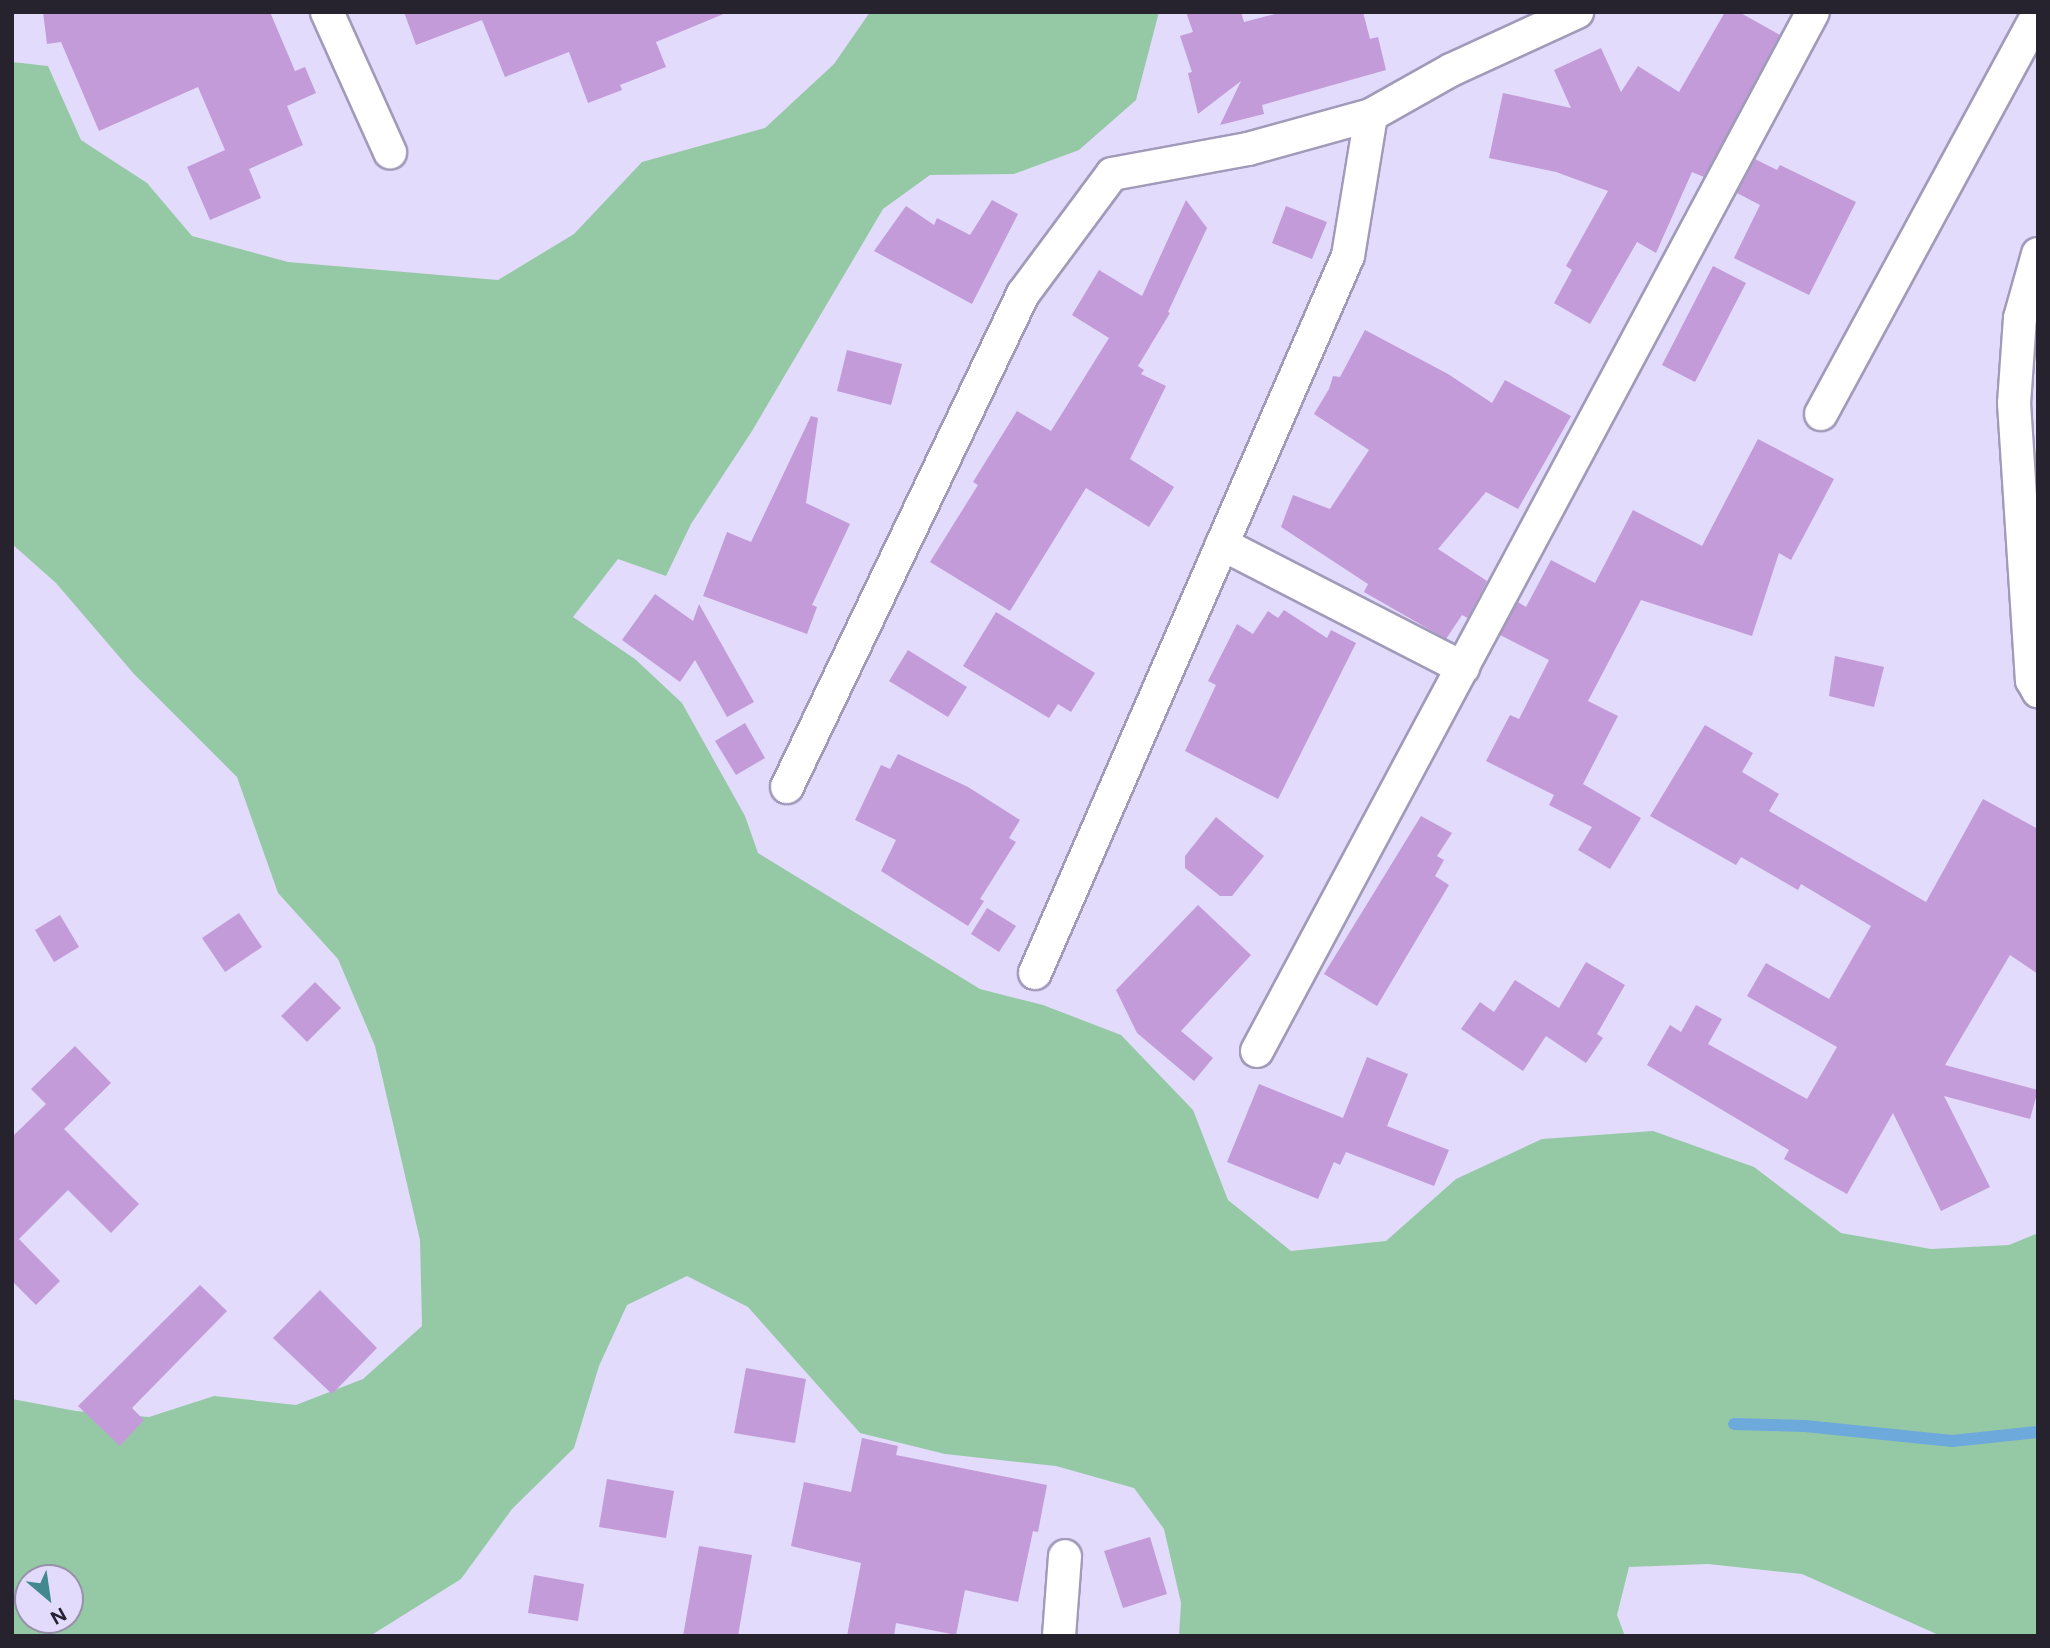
<!DOCTYPE html>
<style>
body{margin:0}
#map{position:relative;width:2050px;height:1648px;overflow:hidden;background:#e2dbfc;font-family:Figtree,sans-serif}
div>[style]{position:absolute}
.green>*{inset:0;background:#95c9a6}
.stream>*{height:12px;margin:-6px;padding:0 6px;transform-origin:6px;border-radius:6px;background:#6da9da}
.building>*{inset:0;background:#c39bd8}
.roads{filter:drop-shadow(2px 0 #a19ab9) drop-shadow(-2px 0 #a19ab9) drop-shadow(0 2px #a19ab9) drop-shadow(0 -2px #a19ab9)}
.street>*{height:32px;margin:-16px;padding:0 16px;transform-origin:16px;border-radius:16px;background:#fff}
span{translate:-50% -50%;white-space:nowrap;text-align:center;line-height:1.15;-webkit-text-stroke:7px #e2dbfc;paint-order:stroke}
.frame{position:absolute;inset:0;border:14px solid #26232f;pointer-events:none}
.north{position:absolute;left:14px;top:1564px;width:70px;height:70px;box-sizing:border-box;background:#e2dbfc;border:2px solid #9791aa;border-radius:50%;rotate:151deg;font-size:19px;font-weight:700;line-height:28px;text-align:center;color:#26232f}
.north::after{content:'';display:block;margin:auto;width:24px;height:32px;background:#41898e;clip-path:polygon(50% 0,100% 100%,50% 72%,0 100%)}
</style>
<div id="map">
<div class="green">
<div style="clip-path:polygon(evenodd,870px 12px,1159px 12px,1136px 100px,1079px 150px,1014px 174px,930px 175px,883px 209px,752px 431px,691px 524px,666px 576px,618px 559px,573px 617px,635px 659px,682px 703px,745px 816px,758px 853px,980px 989px,1043px 1005px,1121px 1035px,1193px 1110px,1228px 1200px,1291px 1251px,1386px 1241px,1456px 1179px,1542px 1139px,1653px 1131px,1754px 1167px,1841px 1233px,1931px 1249px,2009px 1245px,2038px 1233px,2038px 1636px,1941px 1636px,1802px 1574px,1708px 1564px,1629px 1567px,1617px 1615px,1625px 1636px,1179px 1636px,1181px 1603px,1164px 1529px,1134px 1488px,1056px 1466px,945px 1454px,860px 1433px,748px 1307px,687px 1276px,627px 1305px,599px 1366px,574px 1448px,512px 1509px,461px 1579px,370px 1636px,12px 1636px,12px 1399px,76px 1411px,149px 1417px,214px 1396px,296px 1405px,363px 1379px,422px 1326px,420px 1240px,375px 1046px,338px 959px,278px 893px,237px 777px,134px 674px,56px 583px,12px 544px,12px 62px,48px 66px,81px 140px,147px 183px,192px 236px,288px 262px,498px 280px,574px 234px,642px 162px,765px 128px,834px 64px,870px 12px,28px 1578px,70px 1578px,70px 1620px,28px 1620px,28px 1578px)"></div>
</div>
<div class="stream">
<div style="left:1734px;top:1424px;width:71px;rotate:1.6deg"></div>
<div style="left:1805px;top:1426px;width:148px;rotate:5.8deg"></div>
<div style="left:1952px;top:1441px;width:86px;rotate:-6deg"></div>
</div>
<div class="building">
<div style="clip-path:polygon(43px 12px,270px 12px,295px 71px,305px 67px,316px 93px,287px 106px,303px 145px,249px 169px,261px 198px,210px 220px,187px 167px,225px 150px,198px 87px,99px 131px,61px 42px,47px 44px)"></div>
<div style="clip-path:polygon(404px 12px,725px 12px,726px 13px,656px 42px,666px 67px,620px 85px,622px 90px,588px 103px,569px 52px,505px 77px,482px 20px,416px 45px)"></div>
<div style="clip-path:polygon(1186px 12px,1241px 12px,1244px 22px,1283px 12px,1363px 12px,1370px 39px,1378px 37px,1386px 70px,1262px 105px,1264px 114px,1220px 125px,1241px 81px,1198px 114px,1188px 73px,1192px 72px,1180px 36px,1193px 32px)"></div>
<div style="clip-path:polygon(1725px 12px,1739px 12px,1780px 35px,1704px 177px,1692px 172px,1656px 253px,1637px 242px,1590px 324px,1554px 303px,1572px 270px,1566px 266px,1608px 191px,1556px 172px,1489px 158px,1503px 93px,1571px 108px,1554px 70px,1601px 48px,1621px 92px,1638px 66px,1679px 92px)"></div>
<div style="clip-path:polygon(1755px 159px,1777px 170px,1780px 165px,1856px 202px,1809px 295px,1734px 258px,1760px 205px,1737px 193px)"></div>
<div style="clip-path:polygon(992px 200px,1018px 214px,972px 304px,874px 251px,906px 206px,934px 225px,937px 218px,970px 235px)"></div>
<div style="clip-path:polygon(1186px 200px,1207px 228px,1168px 312px,1170px 313px,1138px 366px,1144px 370px,1141px 374px,1166px 386px,1130px 459px,1174px 487px,1149px 527px,1086px 488px,1010px 611px,930px 562px,978px 485px,973px 482px,1017px 411px,1051px 431px,1109px 338px,1072px 315px,1099px 270px,1142px 296px)"></div>
<div style="clip-path:polygon(1286px 206px,1327px 222px,1312px 259px,1272px 243px)"></div>
<div style="clip-path:polygon(1713px 266px,1746px 283px,1695px 382px,1662px 365px)"></div>
<div style="clip-path:polygon(1365px 330px,1448px 374px,1492px 403px,1505px 380px,1571px 416px,1518px 509px,1486px 492px,1438px 549px,1487px 581px,1468px 618px,1462px 615px,1446px 639px,1364px 592px,1368px 584px,1281px 527px,1293px 495px,1330px 509px,1369px 450px,1314px 414px,1329px 389px,1333px 376px,1340px 377px)"></div>
<div style="clip-path:polygon(847px 350px,902px 364px,891px 405px,837px 391px)"></div>
<div style="clip-path:polygon(811px 416px,818px 418px,806px 503px,850px 524px,812px 605px,817px 607px,807px 634px,703px 596px,727px 532px,751px 542px)"></div>
<div style="clip-path:polygon(1758px 439px,1834px 479px,1791px 560px,1779px 553px,1752px 636px,1641px 600px,1588px 701px,1618px 716px,1583px 784px,1641px 818px,1610px 869px,1578px 850px,1592px 827px,1549px 805px,1554px 795px,1486px 761px,1510px 715px,1519px 719px,1549px 660px,1500px 635px,1518px 602px,1526px 607px,1551px 560px,1595px 583px,1633px 510px,1702px 546px)"></div>
<div style="clip-path:polygon(655px 594px,693px 621px,699px 604px,754px 702px,727px 717px,695px 660px,680px 682px,622px 640px)"></div>
<div style="clip-path:polygon(1284px 610px,1327px 638px,1331px 630px,1356px 643px,1278px 799px,1185px 751px,1216px 685px,1208px 681px,1237px 624px,1253px 634px,1268px 611px,1278px 618px)"></div>
<div style="clip-path:polygon(996px 612px,1095px 673px,1071px 712px,1058px 704px,1049px 718px,963px 666px)"></div>
<div style="clip-path:polygon(908px 650px,967px 687px,948px 717px,889px 681px)"></div>
<div style="clip-path:polygon(1835px 656px,1884px 667px,1874px 707px,1829px 696px)"></div>
<div style="clip-path:polygon(745px 723px,765px 758px,736px 775px,715px 741px)"></div>
<div style="clip-path:polygon(1705px 725px,1753px 753px,1742px 772px,1779px 794px,1769px 811px,1926px 902px,1983px 799px,2038px 829px,2038px 974px,2010px 955px,1945px 1065px,2038px 1090px,2030px 1119px,1944px 1096px,1990px 1187px,1941px 1211px,1893px 1113px,1847px 1194px,1784px 1159px,1789px 1150px,1647px 1065px,1670px 1025px,1681px 1032px,1696px 1005px,1722px 1019px,1708px 1044px,1807px 1099px,1837px 1047px,1747px 996px,1766px 963px,1829px 999px,1871px 926px,1801px 884px,1798px 890px,1741px 857px,1736px 865px,1650px 816px)"></div>
<div style="clip-path:polygon(898px 754px,968px 787px,1020px 820px,1009px 838px,1016px 842px,980px 899px,984px 901px,968px 926px,881px 871px,896px 840px,855px 820px,881px 765px,890px 769px)"></div>
<div style="clip-path:polygon(1421px 816px,1452px 833px,1437px 856px,1444px 860px,1435px 876px,1449px 885px,1377px 1006px,1324px 974px)"></div>
<div style="clip-path:polygon(1216px 817px,1264px 856px,1232px 896px,1220px 896px,1185px 868px,1185px 856px)"></div>
<div style="clip-path:polygon(1198px 905px,1251px 955px,1181px 1031px,1213px 1058px,1194px 1081px,1137px 1033px,1116px 990px)"></div>
<div style="clip-path:polygon(987px 908px,1016px 926px,999px 952px,971px 934px)"></div>
<div style="clip-path:polygon(239px 913px,262px 947px,225px 972px,202px 938px)"></div>
<div style="clip-path:polygon(60px 915px,79px 947px,54px 962px,35px 930px)"></div>
<div style="clip-path:polygon(1586px 962px,1625px 985px,1597px 1034px,1603px 1038px,1586px 1063px,1546px 1036px,1523px 1071px,1461px 1029px,1480px 1002px,1494px 1012px,1515px 980px,1559px 1008px)"></div>
<div style="clip-path:polygon(315px 982px,341px 1008px,307px 1042px,281px 1016px)"></div>
<div style="clip-path:polygon(75px 1046px,111px 1083px,64px 1129px,139px 1204px,111px 1233px,68px 1190px,19px 1239px,60px 1281px,36px 1305px,12px 1281px,12px 1137px,46px 1104px,31px 1089px)"></div>
<div style="clip-path:polygon(1367px 1057px,1408px 1074px,1387px 1126px,1449px 1150px,1434px 1186px,1346px 1152px,1340px 1165px,1334px 1162px,1318px 1199px,1227px 1162px,1259px 1084px,1343px 1118px)"></div>
<div style="clip-path:polygon(200px 1285px,227px 1311px,132px 1408px,144px 1420px,120px 1446px,78px 1406px)"></div>
<div style="clip-path:polygon(320px 1290px,377px 1348px,332px 1394px,273px 1338px)"></div>
<div style="clip-path:polygon(746px 1368px,806px 1379px,795px 1443px,734px 1433px)"></div>
<div style="clip-path:polygon(862px 1438px,898px 1446px,896px 1455px,1047px 1485px,1038px 1532px,1033px 1531px,1018px 1602px,965px 1590px,956px 1635px,896px 1623px,894px 1636px,847px 1636px,861px 1563px,791px 1546px,804px 1482px,851px 1492px)"></div>
<div style="clip-path:polygon(607px 1479px,674px 1491px,666px 1538px,599px 1527px)"></div>
<div style="clip-path:polygon(1150px 1537px,1167px 1594px,1123px 1608px,1104px 1551px)"></div>
<div style="clip-path:polygon(699px 1546px,752px 1555px,738px 1636px,683px 1636px)"></div>
<div style="clip-path:polygon(534px 1575px,584px 1584px,578px 1621px,528px 1613px)"></div>
</div>
<div class="roads">
<div class="street">
<div style="left:327px;top:12px;width:154px;rotate:65.8deg"></div>
<div style="left:2038px;top:254px;width:66px;rotate:105.7deg"></div>
<div style="left:2020px;top:318px;width:85px;rotate:94deg"></div>
<div style="left:2014px;top:403px;width:278px;rotate:86.3deg"></div>
<div style="left:2032px;top:680px;width:13px;rotate:61deg"></div>
<div style="left:1821px;top:414px;width:454px;rotate:-61.5deg"></div>
<div style="left:1222px;top:544px;width:271px;rotate:27.2deg"></div>
<div style="left:787px;top:787px;width:547px;rotate:-64.42deg"></div>
<div style="left:1023px;top:294px;width:149px;rotate:-53.4deg"></div>
<div style="left:1112px;top:174px;width:138px;rotate:-10.4deg"></div>
<div style="left:1248px;top:149px;width:128px;rotate:-15.5deg"></div>
<div style="left:1371px;top:115px;width:92px;rotate:-29.4deg"></div>
<div style="left:1451px;top:70px;width:139px;rotate:-24.7deg"></div>
<div style="left:1035px;top:973px;width:782px;rotate:-66.42deg"></div>
<div style="left:1348px;top:256px;width:143px;rotate:-80.7deg"></div>
<div style="left:1257px;top:1051px;width:1178px;rotate:-61.85deg"></div>
<div style="left:1059px;top:1636px;width:80px;rotate:-85.7deg"></div>
</div>
</div>
<div class="frame"></div>
<div class="north">N</div>
</div>
